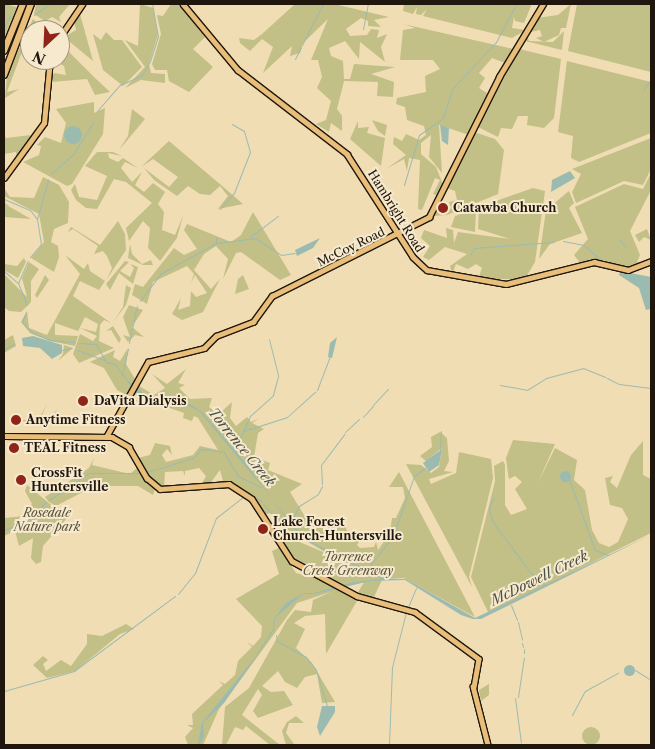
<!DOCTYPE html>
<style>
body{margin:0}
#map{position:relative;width:655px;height:749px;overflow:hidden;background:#f1ddb4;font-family:"Libre Caslon Text",serif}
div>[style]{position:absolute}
.green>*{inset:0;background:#c2bf87}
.round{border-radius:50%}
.water>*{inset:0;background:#9bbbb0}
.stream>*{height:1px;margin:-0.5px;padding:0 0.5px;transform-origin:0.5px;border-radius:0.5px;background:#9bbbb0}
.roads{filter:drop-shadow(1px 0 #1f170d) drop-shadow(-1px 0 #1f170d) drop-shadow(0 1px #1f170d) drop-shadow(0 -1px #1f170d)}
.major>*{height:4.5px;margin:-2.25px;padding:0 2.25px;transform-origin:2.25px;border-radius:2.25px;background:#e8be7a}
.highway>*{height:5.5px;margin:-2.75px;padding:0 2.75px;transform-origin:2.75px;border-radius:2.75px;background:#e8be7a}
.dots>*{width:14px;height:14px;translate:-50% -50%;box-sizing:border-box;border:2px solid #f6e9ce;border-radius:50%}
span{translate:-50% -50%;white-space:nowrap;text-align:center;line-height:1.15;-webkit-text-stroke:4px #f6e9ce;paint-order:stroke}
.poi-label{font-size:12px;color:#1f170d;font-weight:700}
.left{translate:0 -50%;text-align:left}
.street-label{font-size:12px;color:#1f170d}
.park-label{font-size:12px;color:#585238;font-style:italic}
.water-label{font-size:14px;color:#4a5046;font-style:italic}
.frame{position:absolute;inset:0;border:5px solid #1f170d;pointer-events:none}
.north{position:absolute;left:20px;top:20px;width:50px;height:50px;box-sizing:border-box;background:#f6e9ce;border:1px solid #a09581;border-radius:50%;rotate:205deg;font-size:14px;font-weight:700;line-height:20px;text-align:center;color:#1f170d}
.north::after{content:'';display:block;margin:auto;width:18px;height:22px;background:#8f2418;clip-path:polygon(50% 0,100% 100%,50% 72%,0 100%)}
</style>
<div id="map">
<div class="green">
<div style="clip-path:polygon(4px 4px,17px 7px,4px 38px)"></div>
<div style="clip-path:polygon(36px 4px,70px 4px,59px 17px,61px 22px,52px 17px,45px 21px,34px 14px)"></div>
<div style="clip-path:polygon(140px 4px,153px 8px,158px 35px,149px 64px,151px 73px,165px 74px,165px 83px,141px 80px,125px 88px,145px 67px,125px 40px,138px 46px)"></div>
<div style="clip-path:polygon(171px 4px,179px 4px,205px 37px,193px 49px,213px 67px,189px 92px,169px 81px,167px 70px,155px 70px,152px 64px,161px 34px,157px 15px,163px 16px)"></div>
<div style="clip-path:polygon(295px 4px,334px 4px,389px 17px,374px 20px,381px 27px,368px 26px,368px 21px,361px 18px,346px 29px,350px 36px,367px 35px,371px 29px,379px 30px,377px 38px,387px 34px,381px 47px,385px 62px,360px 42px,359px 59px,345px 41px,329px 48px,331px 56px,343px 61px,344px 79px,350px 79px,354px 64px,395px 67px,371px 74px,394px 82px,393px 97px,377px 96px,378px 82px,344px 81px,337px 109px,342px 116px,342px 131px,331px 123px,329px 132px,316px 124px,326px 120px,331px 101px,317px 88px,322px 77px,318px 60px,311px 60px,328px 19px,303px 43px,300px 53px,290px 56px,292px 46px,263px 73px,273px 47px,262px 39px,250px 51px,240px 43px,239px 38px,254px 40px,262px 34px)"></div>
<div style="clip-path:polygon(404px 4px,530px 4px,531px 6px,524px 23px,515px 21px,514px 17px,512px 28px,526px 30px,512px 38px,423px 16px,427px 9px,421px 15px,416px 14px,417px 7px,413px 14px,403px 11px)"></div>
<div style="clip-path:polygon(571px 4px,566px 28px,561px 28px,559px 35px,544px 42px,536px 38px,542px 36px,540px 30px,530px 32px,537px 18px,558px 15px)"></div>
<div style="clip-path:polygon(577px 4px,651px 4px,651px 72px,568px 51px)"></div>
<div style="clip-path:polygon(79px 14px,80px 14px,93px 61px,64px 37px,76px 30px,74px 21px)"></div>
<div style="clip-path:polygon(33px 19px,45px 30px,30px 30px,7px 92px,19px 89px,5px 98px,4px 110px,7px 75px)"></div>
<div style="clip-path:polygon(403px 24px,513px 49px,505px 63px,492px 58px,479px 73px,485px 78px,479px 88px,487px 93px,487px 100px,469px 135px,439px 125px,442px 173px,429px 157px,431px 135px,421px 143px,421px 154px,436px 167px,444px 187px,439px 196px,433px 194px,440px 180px,435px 178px,422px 210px,418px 209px,420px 160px,409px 158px,407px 171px,404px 159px,386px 169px,406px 155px,393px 144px,394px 137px,402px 141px,406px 134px,419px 140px,426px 135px,424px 126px,407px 120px,405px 107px,396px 104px,397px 98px,426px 92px,425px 76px,440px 69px,433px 60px,400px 60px,403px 30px,415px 28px)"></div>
<div style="clip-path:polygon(564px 31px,562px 50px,525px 41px,527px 35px,529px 41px,553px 42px)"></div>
<div style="clip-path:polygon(106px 32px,114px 40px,122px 40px,142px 67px,123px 86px,103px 70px,93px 34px,101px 40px)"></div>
<div style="clip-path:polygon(65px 48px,95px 78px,110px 92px,95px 95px,87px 79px,51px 82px,54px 73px,66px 75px,64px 66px,53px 60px,60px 60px)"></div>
<div style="clip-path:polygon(519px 49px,561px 59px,554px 118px,544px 128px,527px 125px,528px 116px,518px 116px,512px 129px,501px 128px,498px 137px,478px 127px)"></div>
<div style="clip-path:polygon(567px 61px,651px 82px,651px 133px,579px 162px,571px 158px,573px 136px,558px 132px)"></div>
<div style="clip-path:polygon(94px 102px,94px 113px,105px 108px,103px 134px,72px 184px,67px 186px,23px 162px,39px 155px,41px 146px,37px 145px,45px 137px,61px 143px,66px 123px,56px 109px)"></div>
<div style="clip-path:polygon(132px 109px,145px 119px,119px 150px,128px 136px)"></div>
<div style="clip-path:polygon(372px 120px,387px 125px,385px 136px,378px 131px)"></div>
<div style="clip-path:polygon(358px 121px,358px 128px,369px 127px,367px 133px,385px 138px,381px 166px,350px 139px)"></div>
<div style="clip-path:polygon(35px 128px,17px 158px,16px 152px,4px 154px,4px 134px,6px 138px,31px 135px)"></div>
<div style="clip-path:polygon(474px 132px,495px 139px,504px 150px,498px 194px,447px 215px,432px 216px,436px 211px,446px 213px,451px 208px,449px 202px,457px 200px,455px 191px,447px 188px)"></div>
<div style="clip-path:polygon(651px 138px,651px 169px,643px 185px,624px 181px,576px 203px,572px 192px,581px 174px,572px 169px)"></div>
<div style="clip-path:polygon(169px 141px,221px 185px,243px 204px,218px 209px,228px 196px,220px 186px,210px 195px,200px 194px,188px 186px,177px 196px,154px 180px,144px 168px,169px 187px,178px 177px,153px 159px,141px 167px)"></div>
<div style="clip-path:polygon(97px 152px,113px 152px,122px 156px,108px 153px,109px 158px,118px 162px,123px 158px,138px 168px,125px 162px,121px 168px,132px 182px,142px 172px,135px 185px,144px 192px,153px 183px,165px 192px,158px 204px,164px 212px,162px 230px,175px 235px,183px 216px,177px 238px,160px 261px,148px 248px,150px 228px,143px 221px,129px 241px,126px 228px,152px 203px,126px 182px,114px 179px,97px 209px,86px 208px,76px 200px,71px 190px,75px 184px,79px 197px,97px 200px,107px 176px,85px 166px)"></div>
<div style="clip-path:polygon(651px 173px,651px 190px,630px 231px,640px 255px,637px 262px,645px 263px,628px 268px,603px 260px,581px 264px,574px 255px,588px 239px,575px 207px,624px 184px,643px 189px)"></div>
<div style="clip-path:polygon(43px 177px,59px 185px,69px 202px,68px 223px,54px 229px,51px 242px,58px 246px,59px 257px,54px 272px,31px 258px,44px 242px,39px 214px,4px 196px,4px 188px,10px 197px,34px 198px)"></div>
<div style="clip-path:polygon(533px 188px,545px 191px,535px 262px,525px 279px,478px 279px,482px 268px,476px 264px,468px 269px,456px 264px,452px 274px,450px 266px,467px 254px,445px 247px,429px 260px,423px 257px,430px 246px,421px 238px,424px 230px,447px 238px,446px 228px,453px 230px,454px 243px,458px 232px,510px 239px,478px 229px,479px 207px)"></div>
<div style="clip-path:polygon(569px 191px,574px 203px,569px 208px,582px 233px,550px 244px,539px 259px,546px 210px)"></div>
<div style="clip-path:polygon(4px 202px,10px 207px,31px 219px,4px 217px)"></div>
<div style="clip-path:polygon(476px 209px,475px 232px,451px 227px,455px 216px)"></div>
<div style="clip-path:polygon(253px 212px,291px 275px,280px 280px,241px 252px,236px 253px,223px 279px,228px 259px,216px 246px,204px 254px,194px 270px,211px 289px,220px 279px,203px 312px,182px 320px,172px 314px,181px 298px,178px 310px,190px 306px,191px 291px,196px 297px,207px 293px,195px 275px,191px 283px,194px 274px,187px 266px,153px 282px,147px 304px,132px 295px,135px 284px,143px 287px,174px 248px,184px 255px,197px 249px,184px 230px,187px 224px,231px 242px,241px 235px)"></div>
<div style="clip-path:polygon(118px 221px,125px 234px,126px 250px,107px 279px,112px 268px,107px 256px,103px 251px,94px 254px,98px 246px,73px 229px,68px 232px,71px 227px,100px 245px)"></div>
<div style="clip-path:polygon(647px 229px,651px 240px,644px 237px,639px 242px,635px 235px)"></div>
<div style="clip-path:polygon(130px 244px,132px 254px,142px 264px,151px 260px,153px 265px,143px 265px,128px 258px)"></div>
<div style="clip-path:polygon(65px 255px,84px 269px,88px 263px,90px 271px,105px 281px,99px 290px,80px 281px,73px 296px,111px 323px,104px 320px,100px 325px,99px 341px,114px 348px,79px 363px,73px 354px,80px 334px,93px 341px,97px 336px,80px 328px,96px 332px,98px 324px,85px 317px,78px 331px,55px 323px,55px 335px,78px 336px,75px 346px,50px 341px,30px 333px,21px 322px,27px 311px,29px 328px,47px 335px,80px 274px)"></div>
<div style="clip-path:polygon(24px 258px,26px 262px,18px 278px,4px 270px,4px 264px,17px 266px)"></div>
<div style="clip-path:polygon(125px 261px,129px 262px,120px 271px,130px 277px,134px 268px,130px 264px,138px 267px,133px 284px,119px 273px,110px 290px,106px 284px)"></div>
<div style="clip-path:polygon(29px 262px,39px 269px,31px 281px,31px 302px,21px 312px,9px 311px,4px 307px,4px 274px,27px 297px,22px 278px)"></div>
<div style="clip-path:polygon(45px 275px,49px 280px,37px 298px,35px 295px)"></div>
<div style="clip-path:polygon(243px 275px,249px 289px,235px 294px,238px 279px)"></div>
<div style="clip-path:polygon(126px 285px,131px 288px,126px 305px,113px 322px,123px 307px)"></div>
<div style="clip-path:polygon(129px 305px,143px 310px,132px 327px,144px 337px,135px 335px,128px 342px,123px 335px,130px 337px,123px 317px)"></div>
<div style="clip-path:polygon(113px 326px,121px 339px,119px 343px,111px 330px,106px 331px)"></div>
<div style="clip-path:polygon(13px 335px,16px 346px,4px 353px,4px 340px)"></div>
<div style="clip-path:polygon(64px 345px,73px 348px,58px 361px,63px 354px)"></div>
<div style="clip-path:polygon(128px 348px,126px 364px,135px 379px,126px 395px,117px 390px,104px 368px,90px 362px,115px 350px,113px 357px,120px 361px)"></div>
<div style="clip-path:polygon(186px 369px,178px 383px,185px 385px,179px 388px,190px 399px,212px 398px,209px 407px,219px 414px,232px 402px,230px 418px,236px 426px,247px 417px,251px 422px,260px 418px,252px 423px,264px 429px,258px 433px,254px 457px,270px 463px,268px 470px,302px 484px,290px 492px,304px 515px,328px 526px,342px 521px,349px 534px,362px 536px,357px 545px,360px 548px,374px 547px,376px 542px,378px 550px,390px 533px,392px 518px,396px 518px,405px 498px,403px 487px,389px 487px,399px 472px,475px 617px,404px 578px,383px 578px,373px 599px,357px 594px,364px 582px,344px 587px,295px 562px,278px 533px,328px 554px,280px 525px,270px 513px,264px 515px,256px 502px,223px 481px,220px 470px,209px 485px,201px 485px,206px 476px,199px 468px,185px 471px,185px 476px,183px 471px,165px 472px,164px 488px,184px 489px,169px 490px,161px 488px,150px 481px,138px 458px,150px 455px,155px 443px,170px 446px,172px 455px,167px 449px,162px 455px,166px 462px,193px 455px,200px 446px,218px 450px,198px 418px,194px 416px,192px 421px,183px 418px,184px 413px,150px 401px,147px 405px,145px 400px,135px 401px,141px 398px,132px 393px,136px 384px,154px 395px,165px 388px,152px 374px,167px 384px)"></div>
<div style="clip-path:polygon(47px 404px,40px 419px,50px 421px,57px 409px,52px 423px,31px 424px,20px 420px,38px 420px)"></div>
<div style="clip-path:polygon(440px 432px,447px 438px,449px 461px,444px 471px,453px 472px,429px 479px,431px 484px,456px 473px,459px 452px,491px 459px,493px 478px,469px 577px,472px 587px,406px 464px,421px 465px,431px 473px,439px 467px,442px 448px,426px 461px,420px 456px,432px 447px,431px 437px)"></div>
<div style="clip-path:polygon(513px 440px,555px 444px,537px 485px,555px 448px,577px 460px,574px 480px,585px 490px,592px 530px,599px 543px,609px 547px,618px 542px,628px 519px,622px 508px,610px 505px,605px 478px,613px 476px,610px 482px,617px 488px,631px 455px,643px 441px,643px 475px,651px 479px,651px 533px,489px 614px,471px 577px,495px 481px,494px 466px,503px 461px,505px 465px,505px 505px,511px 515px,527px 509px,515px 489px,522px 482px,515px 476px,509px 479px,508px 474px,506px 458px)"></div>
<div style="clip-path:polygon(94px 458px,92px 465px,130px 474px,138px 467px,155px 489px,153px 495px,138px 486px,94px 486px,56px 506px,49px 502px,45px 497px,89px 468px)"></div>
<div style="clip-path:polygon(27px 485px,67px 518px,43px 546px,41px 562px,36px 564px,31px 558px,33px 538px,19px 546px,15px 531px,4px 536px,4px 518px,24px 516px,32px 504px,25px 491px)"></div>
<div style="clip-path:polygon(279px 548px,296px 573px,303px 575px,306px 569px,359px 598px,353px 597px,357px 601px,326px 654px,325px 614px,305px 616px,294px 623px,305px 629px,296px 648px,312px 663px,335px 702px,322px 703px,317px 674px,305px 677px,297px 688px,285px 682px,278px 671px,262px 686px,271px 692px,284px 691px,293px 705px,258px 718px,253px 711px,262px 695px,258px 689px,242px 715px,280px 745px,270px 745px,246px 726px,243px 730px,235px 727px,226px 745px,222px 745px,225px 707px,249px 688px,287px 620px,295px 610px,311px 612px,313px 600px,331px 592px,297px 603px,219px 709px,203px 745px,188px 745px,185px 737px,193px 728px,187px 725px,193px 725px,192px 714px,223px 685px,219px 681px,225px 684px,235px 675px,238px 661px,252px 647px,247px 642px,253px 646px,261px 637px,262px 626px,236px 599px,279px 574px,272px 551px)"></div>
<div style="clip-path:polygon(126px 624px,134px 629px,120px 634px,75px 671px,47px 678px,33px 665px,43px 656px,48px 660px,43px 664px,46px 671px,61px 660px,71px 666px,87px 644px,87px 634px,102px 636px)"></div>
<div style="clip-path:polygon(489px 684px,489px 695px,481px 701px,479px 690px)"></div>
<div style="clip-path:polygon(296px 716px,304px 723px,289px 723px,286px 733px,294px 744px,286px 745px,282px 731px,287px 722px)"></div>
<div class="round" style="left:582px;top:727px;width:18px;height:18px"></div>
</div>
<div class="water">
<div style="clip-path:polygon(440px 125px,449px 128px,448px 145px,442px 141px)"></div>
<div class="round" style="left:64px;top:126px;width:18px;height:18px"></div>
<div style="clip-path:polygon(570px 171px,575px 178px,551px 192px,552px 180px)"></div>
<div style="clip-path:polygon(320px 238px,313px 248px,297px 256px,295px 250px)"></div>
<div style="clip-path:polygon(620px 271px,651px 277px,651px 309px,646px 310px,639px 288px,619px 275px)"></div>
<div style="clip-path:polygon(33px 336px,62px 345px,62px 353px,52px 359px,40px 348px,23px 346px,22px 338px)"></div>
<div style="clip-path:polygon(337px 337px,332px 358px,328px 357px,330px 343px)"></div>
<div style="clip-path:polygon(124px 377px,150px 399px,178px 399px,188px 403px,202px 412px,243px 460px,270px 496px,200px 412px,178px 400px,151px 400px,137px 394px)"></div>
<div style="clip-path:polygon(442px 449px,439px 465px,429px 472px,423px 463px)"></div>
<div class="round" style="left:559.5px;top:470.5px;width:11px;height:11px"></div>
<div style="clip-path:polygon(271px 498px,293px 526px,314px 543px,382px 578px,406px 579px,475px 618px,651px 535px,481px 619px,473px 619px,461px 615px,405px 580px,370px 581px,315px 594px,303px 594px,275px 618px,274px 630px,255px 659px,224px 703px,203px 723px,204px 737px,198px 745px,202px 723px,254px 659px,273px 629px,274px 619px,286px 603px,304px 593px,314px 593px,354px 582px,381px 579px,309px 542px,292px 527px)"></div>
<div class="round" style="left:623.5px;top:664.5px;width:11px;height:11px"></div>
<div style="clip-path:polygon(322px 706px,335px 706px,335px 712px,320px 736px,317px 727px)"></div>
</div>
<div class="stream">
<div style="left:34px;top:15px;width:19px;rotate:-36deg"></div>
<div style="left:4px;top:27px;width:13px;rotate:-61deg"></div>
<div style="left:363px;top:29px;width:25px;rotate:-79deg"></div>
<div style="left:21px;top:41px;width:6px"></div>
<div style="left:302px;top:45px;width:46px;rotate:-62.9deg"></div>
<div style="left:295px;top:59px;width:13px;rotate:-63deg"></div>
<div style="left:644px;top:89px;width:12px;rotate:-55deg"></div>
<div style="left:97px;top:111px;width:35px;rotate:-49deg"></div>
<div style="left:120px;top:85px;width:24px;rotate:-24deg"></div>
<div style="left:142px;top:75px;width:16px;rotate:-60deg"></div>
<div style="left:150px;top:61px;width:25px;rotate:-72deg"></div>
<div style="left:158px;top:37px;width:34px;rotate:-100deg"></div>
<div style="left:51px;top:174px;width:31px;rotate:-42deg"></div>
<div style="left:74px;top:153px;width:36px;rotate:-58deg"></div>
<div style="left:404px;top:185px;width:52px;rotate:-73.3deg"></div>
<div style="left:419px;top:135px;width:29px;rotate:-35deg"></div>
<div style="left:443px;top:118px;width:32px;rotate:-72deg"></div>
<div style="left:453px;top:88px;width:63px;rotate:-46.9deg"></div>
<div style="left:496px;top:42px;width:43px;rotate:-62.2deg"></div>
<div style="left:4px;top:199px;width:28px;rotate:23deg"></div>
<div style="left:30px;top:210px;width:11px;rotate:52deg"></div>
<div style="left:37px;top:219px;width:25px;rotate:81deg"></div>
<div style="left:41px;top:244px;width:17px;rotate:130deg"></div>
<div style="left:220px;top:209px;width:21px;rotate:-49deg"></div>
<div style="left:234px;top:193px;width:44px;rotate:-68.7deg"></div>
<div style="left:250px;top:152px;width:22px;rotate:-106deg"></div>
<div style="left:244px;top:131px;width:14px;rotate:-150deg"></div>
<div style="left:37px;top:219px;width:41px;rotate:-74.2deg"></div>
<div style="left:250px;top:237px;width:35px;rotate:-37deg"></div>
<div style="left:619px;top:239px;width:11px;rotate:49deg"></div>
<div style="left:563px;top:241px;width:20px;rotate:11deg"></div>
<div style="left:216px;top:243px;width:6px;rotate:-90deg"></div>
<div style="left:584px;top:245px;width:25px;rotate:42deg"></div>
<div style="left:470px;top:255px;width:8px;rotate:-60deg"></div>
<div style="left:474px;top:248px;width:80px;rotate:-4.3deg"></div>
<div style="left:604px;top:266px;width:13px;rotate:18deg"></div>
<div style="left:4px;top:271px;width:18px;rotate:41deg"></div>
<div style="left:140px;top:301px;width:34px;rotate:-53deg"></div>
<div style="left:160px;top:274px;width:64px;rotate:-29deg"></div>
<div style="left:216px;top:243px;width:39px;rotate:-7deg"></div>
<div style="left:255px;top:238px;width:31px;rotate:33deg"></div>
<div style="left:281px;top:255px;width:14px;rotate:-8deg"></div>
<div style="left:27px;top:305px;width:24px;rotate:-112deg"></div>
<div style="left:18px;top:283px;width:24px;rotate:-66deg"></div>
<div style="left:26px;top:312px;width:11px;rotate:112deg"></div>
<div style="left:22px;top:322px;width:13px;rotate:48deg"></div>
<div style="left:31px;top:332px;width:21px;rotate:23deg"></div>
<div style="left:50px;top:340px;width:25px;rotate:5deg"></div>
<div style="left:269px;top:339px;width:37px;rotate:76deg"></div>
<div style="left:79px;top:343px;width:17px;rotate:3deg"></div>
<div style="left:96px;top:344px;width:21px;rotate:61deg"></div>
<div style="left:106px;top:362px;width:9px;rotate:13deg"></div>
<div style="left:115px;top:364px;width:17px;rotate:54deg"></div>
<div style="left:129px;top:343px;width:38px;rotate:-78deg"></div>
<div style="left:4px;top:349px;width:11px;rotate:-27deg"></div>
<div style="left:62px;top:350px;width:10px;rotate:-11deg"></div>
<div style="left:77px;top:350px;width:29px;rotate:20deg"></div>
<div style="left:122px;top:375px;width:27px;rotate:-77deg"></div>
<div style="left:607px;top:378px;width:13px;rotate:27deg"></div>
<div style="left:619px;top:384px;width:32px;rotate:7deg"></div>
<div style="left:500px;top:385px;width:27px;rotate:10deg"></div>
<div style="left:527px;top:390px;width:22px;rotate:-32deg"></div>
<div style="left:546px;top:378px;width:38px;rotate:-15deg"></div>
<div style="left:583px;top:368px;width:24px;rotate:22deg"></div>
<div style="left:317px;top:390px;width:36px;rotate:-69deg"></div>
<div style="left:373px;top:405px;width:22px;rotate:-47deg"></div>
<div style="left:363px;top:417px;width:15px;rotate:-48deg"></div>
<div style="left:250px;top:429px;width:39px;rotate:-18deg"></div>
<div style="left:287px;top:417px;width:38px;rotate:-42deg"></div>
<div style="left:243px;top:431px;width:7px;rotate:-16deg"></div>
<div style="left:345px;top:432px;width:19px;rotate:-43deg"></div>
<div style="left:237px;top:445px;width:32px;rotate:-66deg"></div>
<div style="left:250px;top:416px;width:31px;rotate:-42deg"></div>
<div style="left:273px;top:395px;width:20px;rotate:-75deg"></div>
<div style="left:440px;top:450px;width:19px;rotate:-87deg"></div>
<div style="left:158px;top:469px;width:38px;rotate:-18deg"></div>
<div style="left:194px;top:457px;width:11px;rotate:-49deg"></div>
<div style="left:201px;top:449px;width:23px;rotate:7deg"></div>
<div style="left:224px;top:452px;width:28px;rotate:60deg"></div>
<div style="left:238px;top:476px;width:25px;rotate:26deg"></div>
<div style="left:146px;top:472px;width:10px;rotate:-17deg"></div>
<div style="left:569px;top:479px;width:76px;rotate:69.9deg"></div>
<div style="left:595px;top:550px;width:14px;rotate:21deg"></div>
<div style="left:322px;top:484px;width:19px;rotate:-93deg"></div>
<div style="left:321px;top:465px;width:39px;rotate:-53deg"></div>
<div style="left:248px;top:494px;width:16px;rotate:27deg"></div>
<div style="left:494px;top:497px;width:12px;rotate:114deg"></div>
<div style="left:489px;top:508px;width:13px;rotate:77deg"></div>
<div style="left:492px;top:521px;width:64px;rotate:53.3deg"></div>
<div style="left:530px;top:572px;width:21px;rotate:41deg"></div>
<div style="left:49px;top:500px;width:48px;rotate:-34deg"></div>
<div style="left:89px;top:473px;width:53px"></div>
<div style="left:263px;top:504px;width:25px;rotate:48deg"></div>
<div style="left:280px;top:523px;width:13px;rotate:18deg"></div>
<div style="left:291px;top:523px;width:19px;rotate:-65deg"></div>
<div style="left:299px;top:506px;width:22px;rotate:-32deg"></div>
<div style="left:318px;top:494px;width:9px;rotate:-63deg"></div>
<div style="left:4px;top:530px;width:25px;rotate:-21deg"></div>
<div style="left:27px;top:521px;width:27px;rotate:-45deg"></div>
<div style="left:50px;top:530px;width:6px;rotate:-81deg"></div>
<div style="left:367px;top:569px;width:42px;rotate:-51.8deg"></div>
<div style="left:393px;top:536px;width:64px;rotate:-70.7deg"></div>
<div style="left:414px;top:476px;width:14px;rotate:-36deg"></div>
<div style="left:178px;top:594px;width:27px;rotate:-51deg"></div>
<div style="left:195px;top:573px;width:59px;rotate:-69.1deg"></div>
<div style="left:216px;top:518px;width:36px;rotate:-38deg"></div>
<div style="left:511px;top:605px;width:16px;rotate:68deg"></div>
<div style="left:408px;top:607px;width:21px;rotate:-67deg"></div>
<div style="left:518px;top:622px;width:18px;rotate:77deg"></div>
<div style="left:276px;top:635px;width:6px;rotate:81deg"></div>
<div style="left:277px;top:641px;width:33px;rotate:29deg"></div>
<div style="left:306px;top:657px;width:16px;rotate:52deg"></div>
<div style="left:316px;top:670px;width:38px;rotate:73deg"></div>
<div style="left:522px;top:643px;width:4px;rotate:76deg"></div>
<div style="left:524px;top:649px;width:4px;rotate:90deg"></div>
<div style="left:635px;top:670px;width:19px;rotate:32deg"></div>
<div style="left:4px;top:691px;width:73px;rotate:-15.9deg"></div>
<div style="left:74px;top:671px;width:126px;rotate:-36.6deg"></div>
<div style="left:518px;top:697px;width:40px;rotate:-81.5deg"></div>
<div style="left:515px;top:698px;width:45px;rotate:82.4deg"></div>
<div style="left:572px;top:715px;width:27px;rotate:-62deg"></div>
<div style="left:585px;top:691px;width:38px;rotate:-29deg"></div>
<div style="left:389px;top:745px;width:78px;rotate:-87.8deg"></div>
<div style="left:392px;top:667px;width:57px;rotate:-75.7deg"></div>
</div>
<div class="roads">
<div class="major">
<div style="left:183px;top:4px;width:86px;rotate:50.2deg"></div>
<div style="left:238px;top:70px;width:138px;rotate:37.6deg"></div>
<div style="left:347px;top:154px;width:122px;rotate:57.3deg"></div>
<div style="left:413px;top:257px;width:19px;rotate:43deg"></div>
<div style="left:427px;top:270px;width:80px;rotate:10deg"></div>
<div style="left:506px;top:284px;width:91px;rotate:-14deg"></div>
<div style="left:594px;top:262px;width:35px;rotate:13deg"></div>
<div style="left:628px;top:270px;width:25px;rotate:-21deg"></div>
<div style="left:60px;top:37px;width:40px;rotate:-56deg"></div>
<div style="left:4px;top:178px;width:68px;rotate:-54deg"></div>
<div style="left:44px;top:123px;width:63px;rotate:-84.6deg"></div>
<div style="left:4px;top:436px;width:108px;rotate:0.5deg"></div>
<div style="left:112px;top:437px;width:20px;rotate:30deg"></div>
<div style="left:129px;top:447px;width:36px;rotate:60deg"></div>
<div style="left:147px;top:478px;width:17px;rotate:40deg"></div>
<div style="left:160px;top:489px;width:69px;rotate:-4.1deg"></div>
<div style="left:229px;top:484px;width:27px;rotate:33deg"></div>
<div style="left:252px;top:499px;width:74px;rotate:57.2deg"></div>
<div style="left:292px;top:561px;width:74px;rotate:28.3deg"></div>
<div style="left:357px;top:596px;width:60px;rotate:15.4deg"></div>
<div style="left:415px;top:612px;width:79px;rotate:36.3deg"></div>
<div style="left:479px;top:659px;width:28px;rotate:100deg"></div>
<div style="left:106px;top:437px;width:86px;rotate:-60.8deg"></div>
<div style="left:148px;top:362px;width:58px;rotate:-14deg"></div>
<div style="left:204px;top:348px;width:17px;rotate:-45deg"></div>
<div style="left:216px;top:336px;width:40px;rotate:-21deg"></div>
<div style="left:253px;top:322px;width:32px;rotate:-54deg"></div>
<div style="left:272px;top:296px;width:176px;rotate:-26.7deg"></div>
<div style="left:429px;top:217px;width:157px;rotate:-63.4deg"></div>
<div style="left:499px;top:77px;width:85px;rotate:-58.9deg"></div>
<div style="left:473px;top:686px;width:61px;rotate:75.7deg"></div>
</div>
<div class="highway">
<div style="left:4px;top:51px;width:51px;rotate:-68deg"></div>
<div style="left:4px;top:75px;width:76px;rotate:-69.2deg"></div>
</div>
</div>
<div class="dots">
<div style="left:443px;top:208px;background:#8f2418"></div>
<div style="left:83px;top:401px;background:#8f2418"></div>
<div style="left:16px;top:420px;background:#8f2418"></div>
<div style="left:14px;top:448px;background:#8f2418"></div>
<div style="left:21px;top:480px;background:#8f2418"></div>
<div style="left:263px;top:529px;background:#8f2418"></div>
</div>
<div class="poi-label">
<span class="left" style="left:453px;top:208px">Catawba Church</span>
<span class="left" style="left:94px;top:401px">DaVita Dialysis</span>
<span class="left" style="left:26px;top:420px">Anytime Fitness</span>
<span class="left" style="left:24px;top:448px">TEAL Fitness</span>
<span class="left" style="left:31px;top:480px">CrossFit<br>Huntersville</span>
<span class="left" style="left:273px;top:529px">Lake Forest<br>Church-Huntersville</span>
</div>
<div class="street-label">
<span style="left:396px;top:211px;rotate:58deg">Hambright Road</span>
<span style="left:351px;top:247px;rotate:-26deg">McCoy Road</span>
</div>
<div class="park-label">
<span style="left:47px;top:520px">Rosedale<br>Nature park</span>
<span style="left:348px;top:564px">Torrence<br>Creek Greenway</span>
</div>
<div class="water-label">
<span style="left:242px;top:447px;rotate:51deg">Torrence Creek</span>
<span style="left:539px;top:578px;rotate:-26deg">McDowell Creek</span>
</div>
<div class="frame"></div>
<div class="north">N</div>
</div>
